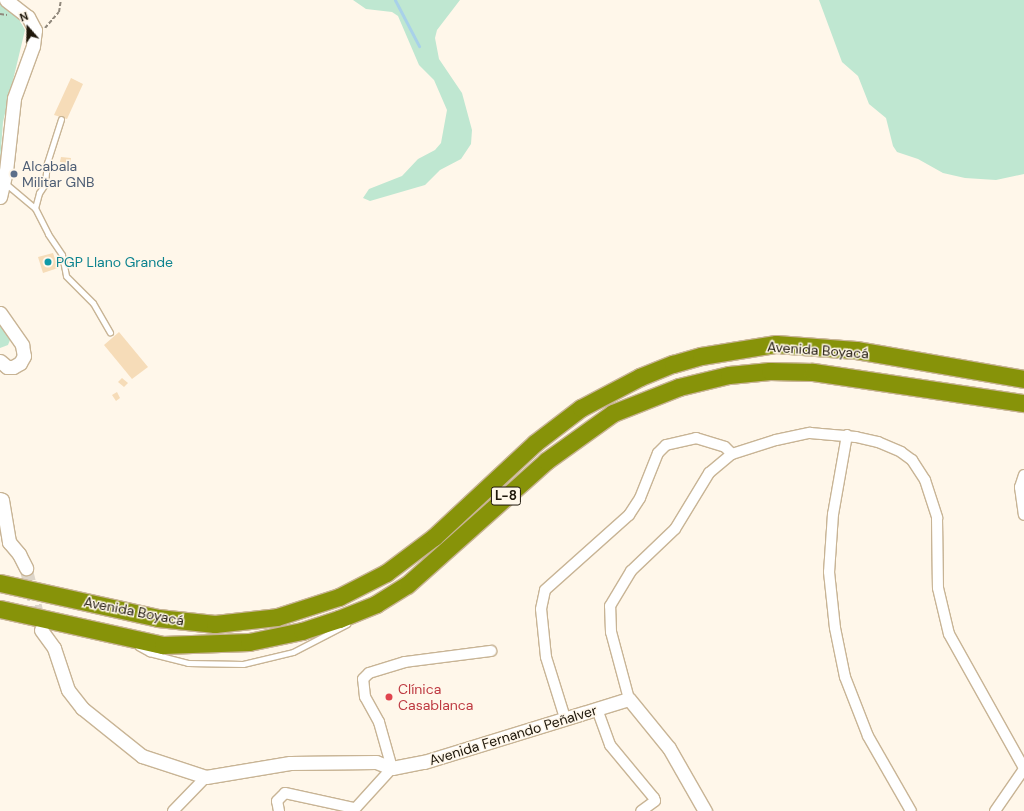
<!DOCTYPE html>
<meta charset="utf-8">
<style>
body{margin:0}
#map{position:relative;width:1024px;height:811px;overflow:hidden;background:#fff7ea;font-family:"DM Sans",sans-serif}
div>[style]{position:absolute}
.green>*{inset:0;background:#bfe7d1}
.stream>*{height:3px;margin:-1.5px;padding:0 1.5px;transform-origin:1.5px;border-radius:1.5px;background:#a8d1e9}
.building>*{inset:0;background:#f6dcb8}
.secondary-tunnel>*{height:13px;margin-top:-6.5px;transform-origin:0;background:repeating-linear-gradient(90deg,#ddd5c9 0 13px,transparent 0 19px)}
.path>*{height:2px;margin-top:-1px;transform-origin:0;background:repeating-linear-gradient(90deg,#90887c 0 4px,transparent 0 6px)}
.roads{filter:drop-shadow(1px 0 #c8b495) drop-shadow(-1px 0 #c8b495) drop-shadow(0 1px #c8b495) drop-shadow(0 -1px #c8b495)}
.service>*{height:5px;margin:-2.5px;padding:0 2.5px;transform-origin:2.5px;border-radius:2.5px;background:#fff}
.minor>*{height:10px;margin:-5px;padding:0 5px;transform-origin:5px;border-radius:5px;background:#fff}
.secondary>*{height:13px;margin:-6.5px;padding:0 6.5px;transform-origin:6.5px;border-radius:6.5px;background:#fff}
.motorway>*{height:17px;margin:-8.5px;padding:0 8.5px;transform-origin:8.5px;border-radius:8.5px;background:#879309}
.dots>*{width:11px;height:11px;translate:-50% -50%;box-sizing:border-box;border:2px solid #fff7ea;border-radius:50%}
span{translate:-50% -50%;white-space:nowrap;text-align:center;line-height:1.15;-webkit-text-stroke:3px #fff7ea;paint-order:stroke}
.shield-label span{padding:1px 3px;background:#fff7ea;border:1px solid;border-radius:3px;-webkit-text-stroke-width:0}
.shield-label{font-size:13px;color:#1e170b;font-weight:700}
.service-label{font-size:14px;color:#4e5e75}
.left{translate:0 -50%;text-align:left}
.culture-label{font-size:14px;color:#0d838f}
.street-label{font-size:14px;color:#1e170b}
.health-label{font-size:14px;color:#be3a42}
.north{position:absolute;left:8px;top:8px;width:40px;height:40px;-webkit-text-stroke:3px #fff7ea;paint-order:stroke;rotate:340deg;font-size:11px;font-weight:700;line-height:16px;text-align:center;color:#1e170b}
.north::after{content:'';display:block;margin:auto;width:14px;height:18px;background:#1e170b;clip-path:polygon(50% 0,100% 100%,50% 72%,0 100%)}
</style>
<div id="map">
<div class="green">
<div style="clip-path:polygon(353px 0,460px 0,437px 30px,435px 38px,439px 59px,462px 93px,472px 130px,471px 144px,461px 159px,440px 170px,425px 185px,370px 201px,363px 198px,369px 189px,402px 176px,418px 159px,435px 150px,441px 143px,447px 110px,434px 80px,419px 65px,398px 16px,392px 12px,366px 9px)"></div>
<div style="clip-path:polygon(819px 0,1024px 0,1024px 174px,996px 180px,965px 178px,943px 173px,918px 159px,897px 152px,893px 146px,886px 118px,869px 104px,858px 76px,842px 62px)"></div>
<div style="clip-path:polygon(0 3px,18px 17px,25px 30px,3px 122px,0 162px)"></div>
<div style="clip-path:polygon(0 320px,10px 334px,10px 340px,8px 345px,0 348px)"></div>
</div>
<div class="stream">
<div style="left:395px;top:0;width:52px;rotate:62.4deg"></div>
</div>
<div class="building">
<div style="clip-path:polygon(71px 78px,83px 84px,67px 119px,54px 115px)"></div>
<div style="clip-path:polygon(61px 157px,71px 158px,70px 163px,60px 162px)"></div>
<div style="clip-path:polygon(10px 171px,18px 172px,19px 176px,10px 176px)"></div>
<div style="clip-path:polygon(53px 253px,58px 268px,43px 273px,38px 257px)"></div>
<div style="clip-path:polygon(119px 332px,148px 367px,132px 379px,104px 345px)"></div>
<div style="clip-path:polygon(122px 378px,128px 383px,124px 387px,118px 382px)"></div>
<div style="clip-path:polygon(117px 392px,120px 398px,116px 401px,112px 395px)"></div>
</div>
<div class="secondary-tunnel">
<div style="left:26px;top:568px;width:58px;rotate:76deg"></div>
</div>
<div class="path">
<div style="left:0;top:14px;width:7px;rotate:8deg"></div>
<div style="left:45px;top:28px;width:21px;rotate:-49deg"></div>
<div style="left:59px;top:12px;width:12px;rotate:-81deg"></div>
</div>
<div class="roads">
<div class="service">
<div style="left:5px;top:183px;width:39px;rotate:40deg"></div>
<div style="left:35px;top:208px;width:29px;rotate:63deg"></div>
<div style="left:48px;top:234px;width:25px;rotate:56deg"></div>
<div style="left:62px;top:255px;width:21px;rotate:79deg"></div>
<div style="left:66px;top:276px;width:38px;rotate:45deg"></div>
<div style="left:93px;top:303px;width:34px;rotate:60deg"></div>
<div style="left:35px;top:208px;width:16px;rotate:-75deg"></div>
<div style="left:39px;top:193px;width:11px;rotate:-56deg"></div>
<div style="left:45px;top:184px;width:21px;rotate:-85deg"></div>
<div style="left:47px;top:163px;width:46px;rotate:-72.3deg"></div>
<div style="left:138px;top:647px;width:13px;rotate:29deg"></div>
<div style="left:149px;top:653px;width:40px;rotate:14.4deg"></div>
<div style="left:188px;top:663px;width:55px;rotate:1deg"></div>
<div style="left:243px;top:664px;width:51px;rotate:-13.5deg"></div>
<div style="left:293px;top:652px;width:61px;rotate:-27.4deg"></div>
</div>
<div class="minor">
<div style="left:847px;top:435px;width:80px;rotate:100deg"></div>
<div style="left:833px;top:514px;width:58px;rotate:93.9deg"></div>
<div style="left:829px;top:572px;width:56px;rotate:83.9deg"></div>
<div style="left:835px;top:628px;width:50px;rotate:78.5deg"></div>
<div style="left:845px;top:677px;width:63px;rotate:68.7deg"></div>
<div style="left:868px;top:736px;width:86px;rotate:60.2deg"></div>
<div style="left:1024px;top:475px;width:13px;rotate:108deg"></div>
<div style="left:1020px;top:487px;width:28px;rotate:82deg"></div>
<div style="left:629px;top:699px;width:69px;rotate:-105deg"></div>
<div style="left:611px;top:632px;width:26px;rotate:-92deg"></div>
<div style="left:610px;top:606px;width:41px;rotate:-59deg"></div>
<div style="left:631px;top:571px;width:61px;rotate:-43.7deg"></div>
<div style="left:675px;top:529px;width:66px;rotate:-58.7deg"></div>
<div style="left:709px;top:473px;width:30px;rotate:-40deg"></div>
<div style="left:732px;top:454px;width:46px;rotate:-17.7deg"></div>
<div style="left:776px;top:440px;width:35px;rotate:-12deg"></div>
<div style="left:810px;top:433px;width:46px;rotate:5deg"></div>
<div style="left:856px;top:437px;width:23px;rotate:13deg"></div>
<div style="left:878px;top:442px;width:25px;rotate:23deg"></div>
<div style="left:901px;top:452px;width:14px;rotate:36deg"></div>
<div style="left:912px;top:460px;width:24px;rotate:57deg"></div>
<div style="left:925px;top:480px;width:40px;rotate:72deg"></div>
<div style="left:937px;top:518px;width:70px;rotate:89.2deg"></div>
<div style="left:938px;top:588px;width:47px;rotate:76.6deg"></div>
<div style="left:949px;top:634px;width:154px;rotate:60.8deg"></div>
<div style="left:597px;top:709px;width:38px;rotate:70deg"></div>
<div style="left:610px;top:745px;width:69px;rotate:50.3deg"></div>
<div style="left:654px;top:798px;width:3px;rotate:72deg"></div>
<div style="left:655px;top:801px;width:17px;rotate:144deg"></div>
<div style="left:565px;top:718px;width:64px;rotate:-107.3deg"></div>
<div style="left:546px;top:657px;width:48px;rotate:-95.9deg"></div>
<div style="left:541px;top:609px;width:19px;rotate:-78deg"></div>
<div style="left:545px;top:590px;width:113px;rotate:-41.8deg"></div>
<div style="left:629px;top:515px;width:20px;rotate:-57deg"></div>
<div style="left:640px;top:498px;width:48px;rotate:-68.2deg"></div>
<div style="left:658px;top:453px;width:11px;rotate:-45deg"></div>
<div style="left:666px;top:445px;width:31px;rotate:-13deg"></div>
<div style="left:696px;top:438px;width:30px;rotate:17deg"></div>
<div style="left:725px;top:447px;width:10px;rotate:45deg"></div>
<div style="left:173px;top:811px;width:47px;rotate:-45.9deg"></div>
<div style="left:279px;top:811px;width:10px;rotate:-101deg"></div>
<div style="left:277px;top:801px;width:11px;rotate:-45deg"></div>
<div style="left:285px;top:793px;width:71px;rotate:12.3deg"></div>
<div style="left:353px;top:811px;width:58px;rotate:-47.8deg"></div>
<div style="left:392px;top:768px;width:48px;rotate:-105.8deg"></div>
<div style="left:379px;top:722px;width:29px;rotate:-119deg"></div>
<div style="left:365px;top:697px;width:18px;rotate:-96deg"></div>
<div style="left:363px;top:679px;width:8px;rotate:-45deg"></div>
<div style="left:369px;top:673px;width:38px;rotate:-17deg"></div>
<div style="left:405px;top:662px;width:87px;rotate:-7.3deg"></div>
<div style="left:995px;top:811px;width:51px;rotate:-55.4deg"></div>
</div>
<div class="secondary">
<div style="left:0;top:197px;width:27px;rotate:-77deg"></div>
<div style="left:6px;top:171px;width:73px;rotate:-83.7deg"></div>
<div style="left:14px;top:98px;width:55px;rotate:-69.9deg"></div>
<div style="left:33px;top:46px;width:16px;rotate:-83deg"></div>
<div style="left:35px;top:30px;width:15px;rotate:-118deg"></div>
<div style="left:28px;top:17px;width:28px;rotate:-142deg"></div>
<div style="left:0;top:313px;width:39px;rotate:55deg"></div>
<div style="left:22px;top:345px;width:11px;rotate:80deg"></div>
<div style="left:24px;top:356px;width:8px;rotate:120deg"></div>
<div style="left:20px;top:363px;width:8px;rotate:150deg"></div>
<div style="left:13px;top:367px;width:6px;rotate:180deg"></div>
<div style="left:7px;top:367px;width:9px;rotate:-139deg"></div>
<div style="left:0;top:499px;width:2px;rotate:27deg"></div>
<div style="left:2px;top:500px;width:43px;rotate:80.5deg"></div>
<div style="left:9px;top:542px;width:16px;rotate:50deg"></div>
<div style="left:19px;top:554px;width:16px;rotate:63deg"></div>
<div style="left:41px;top:630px;width:22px;rotate:54deg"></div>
<div style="left:54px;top:648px;width:44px;rotate:71.6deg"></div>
<div style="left:68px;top:690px;width:23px;rotate:52deg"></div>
<div style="left:82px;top:708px;width:77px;rotate:38.7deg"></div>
<div style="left:142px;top:756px;width:67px;rotate:18.2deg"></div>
<div style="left:206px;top:777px;width:85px;rotate:-9.5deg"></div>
<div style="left:290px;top:763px;width:86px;rotate:-0.7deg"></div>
<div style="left:376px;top:762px;width:17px;rotate:21deg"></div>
<div style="left:392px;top:768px;width:33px;rotate:-11deg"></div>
<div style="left:424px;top:762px;width:214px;rotate:-17.1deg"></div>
<div style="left:629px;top:699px;width:63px;rotate:50.8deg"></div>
<div style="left:669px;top:748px;width:73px;rotate:60.3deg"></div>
</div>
<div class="motorway">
<div style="left:0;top:583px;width:162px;rotate:12.5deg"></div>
<div style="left:158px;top:618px;width:57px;rotate:6deg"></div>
<div style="left:215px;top:624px;width:62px;rotate:-6.4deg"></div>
<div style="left:277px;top:617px;width:65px;rotate:-17.9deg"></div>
<div style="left:339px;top:597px;width:53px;rotate:-27.1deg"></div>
<div style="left:386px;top:573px;width:60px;rotate:-36.9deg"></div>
<div style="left:434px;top:537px;width:138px;rotate:-42.9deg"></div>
<div style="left:535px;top:443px;width:58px;rotate:-37.3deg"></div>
<div style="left:581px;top:408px;width:67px;rotate:-27.7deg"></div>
<div style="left:640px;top:377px;width:35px;rotate:-22deg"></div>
<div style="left:673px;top:364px;width:29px;rotate:-16deg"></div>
<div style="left:701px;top:356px;width:76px;rotate:-9.1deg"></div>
<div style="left:776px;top:344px;width:80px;rotate:4.3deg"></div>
<div style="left:856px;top:350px;width:170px;rotate:9.8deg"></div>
<div style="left:0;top:609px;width:167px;rotate:12.5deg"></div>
<div style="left:163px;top:645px;width:86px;rotate:-2deg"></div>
<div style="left:249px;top:642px;width:54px;rotate:-11.7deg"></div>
<div style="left:302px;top:631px;width:39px;rotate:-18deg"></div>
<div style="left:339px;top:619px;width:40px;rotate:-22deg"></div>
<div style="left:376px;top:604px;width:36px;rotate:-32deg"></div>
<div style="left:407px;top:585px;width:186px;rotate:-41.7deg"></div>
<div style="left:546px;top:461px;width:82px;rotate:-35.6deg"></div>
<div style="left:613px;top:413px;width:71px;rotate:-21.5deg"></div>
<div style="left:679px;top:387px;width:51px;rotate:-13.5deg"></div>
<div style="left:729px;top:375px;width:41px;rotate:-5.6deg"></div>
<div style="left:770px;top:371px;width:43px;rotate:1.3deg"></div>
<div style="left:813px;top:372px;width:213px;rotate:8.4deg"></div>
</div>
</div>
<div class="dots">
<div style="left:14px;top:174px;background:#5c6f8a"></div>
<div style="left:48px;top:262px;background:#0f9aa8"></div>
<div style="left:389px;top:697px;background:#e0444e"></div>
</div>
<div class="shield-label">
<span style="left:506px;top:496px">L-8</span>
</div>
<div class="service-label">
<span class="left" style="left:22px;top:174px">Alcabala<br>Militar GNB</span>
</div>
<div class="culture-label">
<span class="left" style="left:56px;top:262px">PGP Llano Grande</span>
</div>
<div class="street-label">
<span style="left:818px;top:350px;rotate:4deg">Avenida Boyacá</span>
<span style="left:134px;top:611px;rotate:11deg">Avenida Boyacá</span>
<span style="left:513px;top:735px;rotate:-17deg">Avenida Fernando Peñalver</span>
</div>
<div class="health-label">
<span class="left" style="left:398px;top:697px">Clínica<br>Casablanca</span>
</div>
<div class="north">N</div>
</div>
